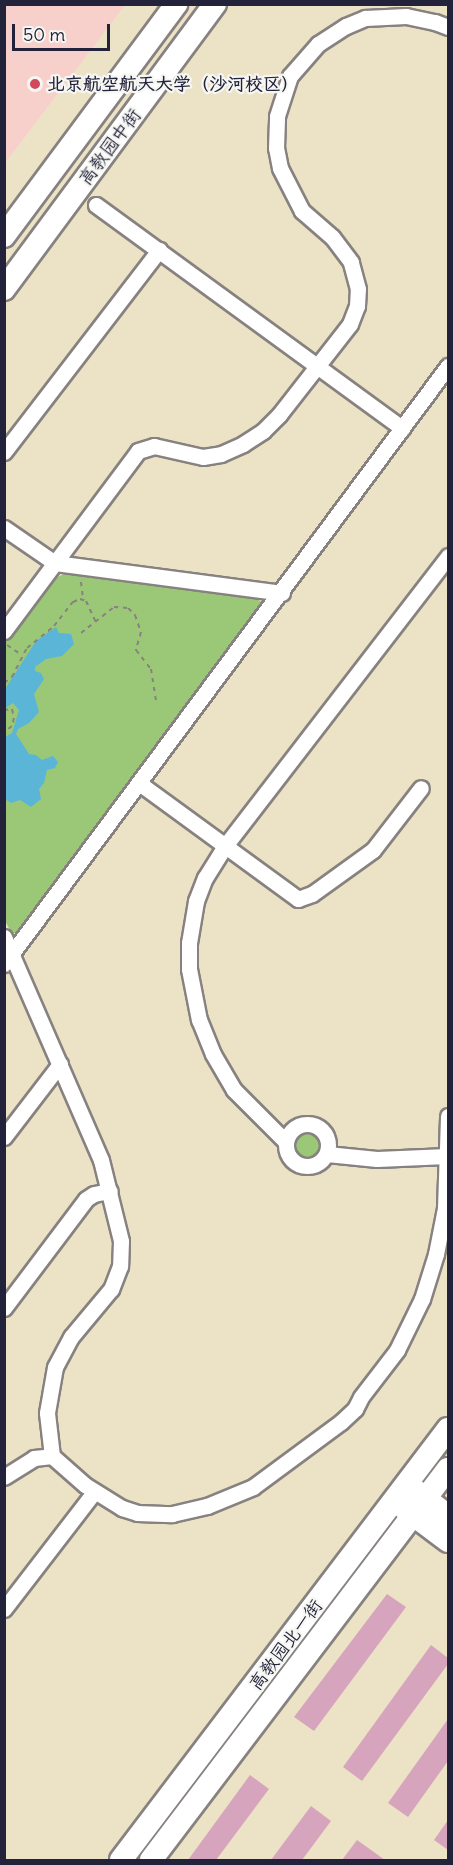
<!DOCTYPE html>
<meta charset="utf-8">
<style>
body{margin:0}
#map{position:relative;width:453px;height:1865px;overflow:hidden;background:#ece3c6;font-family:Delius,"LXGW WenKai TC",sans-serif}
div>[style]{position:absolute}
.built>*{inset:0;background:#f7d0cb}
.green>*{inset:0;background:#9ac876}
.round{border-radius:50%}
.water>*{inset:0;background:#5ab5d7}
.building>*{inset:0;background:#d6a4bc}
.path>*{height:2px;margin-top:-1px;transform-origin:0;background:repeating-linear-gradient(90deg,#878280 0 4.5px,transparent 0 9px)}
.roads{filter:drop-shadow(2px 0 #878280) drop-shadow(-2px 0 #878280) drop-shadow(0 2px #878280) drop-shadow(0 -2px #878280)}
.street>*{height:15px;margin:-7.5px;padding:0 7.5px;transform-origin:7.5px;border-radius:7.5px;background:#fff}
.street>.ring{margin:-7.5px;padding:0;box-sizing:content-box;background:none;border:15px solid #fff;border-radius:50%}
.secondary>*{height:22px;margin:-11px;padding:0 11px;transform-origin:11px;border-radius:11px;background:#fff}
.dots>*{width:16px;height:16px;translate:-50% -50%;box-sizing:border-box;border:3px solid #f6f6f2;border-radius:50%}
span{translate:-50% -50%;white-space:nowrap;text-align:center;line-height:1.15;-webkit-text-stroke:4.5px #f6f6f2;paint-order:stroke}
.poi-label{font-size:18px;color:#22223b;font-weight:700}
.left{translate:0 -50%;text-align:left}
.street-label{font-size:18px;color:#22223b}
.frame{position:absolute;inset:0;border:6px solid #22223b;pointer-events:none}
.scale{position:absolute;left:12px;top:24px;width:98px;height:27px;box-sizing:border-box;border:3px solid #22223b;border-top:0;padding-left:8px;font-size:18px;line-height:21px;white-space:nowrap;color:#22223b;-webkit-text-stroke:4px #f6f6f2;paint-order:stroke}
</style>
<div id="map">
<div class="built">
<div style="clip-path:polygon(5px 4px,125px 5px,5px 163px,4px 5px)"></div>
</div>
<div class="green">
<div style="clip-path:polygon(64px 574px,255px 594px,262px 604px,20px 931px,12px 934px,4px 919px,4px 642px,51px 580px)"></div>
<div class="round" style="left:294px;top:1131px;width:28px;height:28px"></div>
</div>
<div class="water">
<div style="clip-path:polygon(56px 627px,59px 633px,71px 634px,74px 644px,62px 656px,46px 659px,35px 667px,35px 671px,41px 673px,44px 679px,34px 694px,39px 712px,29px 723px,18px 729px,16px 734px,29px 754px,36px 755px,42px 760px,53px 756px,58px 762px,55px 768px,47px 770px,44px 783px,39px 789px,41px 799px,31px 807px,20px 800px,11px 803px,5px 799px,5px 737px,12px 733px,19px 710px,13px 703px,5px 708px,5px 689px,36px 641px)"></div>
</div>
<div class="building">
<div style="clip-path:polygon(387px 1594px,406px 1607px,314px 1731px,294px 1717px)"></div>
<div style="clip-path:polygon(431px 1645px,448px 1658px,448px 1664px,362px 1781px,343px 1767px)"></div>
<div style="clip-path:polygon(448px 1719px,448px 1761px,408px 1817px,388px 1803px)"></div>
<div style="clip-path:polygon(250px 1775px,269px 1789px,216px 1860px,188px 1860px)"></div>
<div style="clip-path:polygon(311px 1806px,331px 1821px,302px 1860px,271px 1860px)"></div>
<div style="clip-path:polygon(448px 1820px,448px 1850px,434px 1840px)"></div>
<div style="clip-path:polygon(357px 1840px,385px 1860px,342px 1860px)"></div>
</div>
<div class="path">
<div style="left:81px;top:582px;width:17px;rotate:83deg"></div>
<div style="left:81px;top:633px;width:42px;rotate:-38.2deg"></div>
<div style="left:114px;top:607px;width:14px;rotate:4deg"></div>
<div style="left:128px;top:608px;width:10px;rotate:45deg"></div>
<div style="left:135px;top:615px;width:18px;rotate:71deg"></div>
<div style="left:141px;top:632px;width:19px;rotate:106deg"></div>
<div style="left:136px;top:650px;width:24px;rotate:52deg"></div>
<div style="left:151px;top:669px;width:32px;rotate:81deg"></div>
<div style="left:7px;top:645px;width:18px;rotate:34deg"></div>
<div style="left:4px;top:683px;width:10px;rotate:-37deg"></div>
<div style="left:12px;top:677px;width:33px;rotate:-63deg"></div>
<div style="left:27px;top:648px;width:35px;rotate:-39deg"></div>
<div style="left:54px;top:626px;width:31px;rotate:-52deg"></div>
<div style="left:73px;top:602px;width:8px;rotate:-23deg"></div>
<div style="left:80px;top:599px;width:6px;rotate:18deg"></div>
<div style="left:86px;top:601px;width:23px;rotate:65deg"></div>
<div style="left:4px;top:710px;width:8px;rotate:-7deg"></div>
<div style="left:12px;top:709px;width:9px;rotate:77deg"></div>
<div style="left:14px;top:718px;width:8px;rotate:104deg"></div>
<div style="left:12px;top:726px;width:10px;rotate:143deg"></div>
<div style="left:4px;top:802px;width:1px"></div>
</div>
<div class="roads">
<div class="street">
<div style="left:96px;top:205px;width:379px;rotate:36.1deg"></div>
<div style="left:4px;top:452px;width:255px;rotate:-52.5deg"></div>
<div style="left:4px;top:528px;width:62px;rotate:34.5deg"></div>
<div style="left:55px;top:563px;width:229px;rotate:7.5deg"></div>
<div style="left:4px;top:631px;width:224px;rotate:-53.3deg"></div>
<div style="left:138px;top:451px;width:17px;rotate:-17deg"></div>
<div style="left:154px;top:446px;width:50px;rotate:12.7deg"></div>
<div style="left:203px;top:457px;width:18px;rotate:-9deg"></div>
<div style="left:221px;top:454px;width:24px;rotate:-24deg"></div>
<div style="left:243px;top:444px;width:24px;rotate:-33deg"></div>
<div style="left:263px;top:431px;width:23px;rotate:-45deg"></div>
<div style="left:279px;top:415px;width:115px;rotate:-52deg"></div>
<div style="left:350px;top:324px;width:19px;rotate:-69deg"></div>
<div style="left:357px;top:306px;width:17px;rotate:-87deg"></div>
<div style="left:358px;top:289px;width:28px;rotate:-105deg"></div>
<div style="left:351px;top:262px;width:31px;rotate:-127deg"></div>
<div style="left:332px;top:237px;width:40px;rotate:-139deg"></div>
<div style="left:302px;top:211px;width:48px;rotate:-117.1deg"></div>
<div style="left:280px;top:168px;width:20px;rotate:-101deg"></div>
<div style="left:276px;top:148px;width:32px;rotate:-88deg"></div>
<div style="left:277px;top:116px;width:42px;rotate:-72deg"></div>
<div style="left:290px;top:76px;width:43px;rotate:-48.8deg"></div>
<div style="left:318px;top:44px;width:33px;rotate:-33deg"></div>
<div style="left:346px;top:26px;width:21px;rotate:-23deg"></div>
<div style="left:365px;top:18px;width:41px;rotate:-2.8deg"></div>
<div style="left:406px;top:16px;width:30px;rotate:12deg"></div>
<div style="left:435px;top:22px;width:14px;rotate:21deg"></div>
<div style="left:139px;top:783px;width:197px;rotate:36.1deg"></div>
<div style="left:298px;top:899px;width:15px;rotate:-20deg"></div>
<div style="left:312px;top:894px;width:75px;rotate:-35.8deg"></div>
<div style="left:373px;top:850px;width:78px;rotate:-52.3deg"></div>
<div style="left:4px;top:937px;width:243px;rotate:66.5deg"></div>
<div style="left:101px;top:1160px;width:83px;rotate:76.1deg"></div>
<div style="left:121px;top:1241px;width:25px;rotate:92deg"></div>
<div style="left:120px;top:1266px;width:25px;rotate:111deg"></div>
<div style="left:111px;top:1289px;width:62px;rotate:129.8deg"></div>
<div style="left:71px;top:1337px;width:34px;rotate:118deg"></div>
<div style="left:55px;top:1367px;width:47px;rotate:99.9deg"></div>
<div style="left:47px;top:1413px;width:43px;rotate:83.4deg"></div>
<div style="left:4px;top:964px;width:745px;rotate:-53.41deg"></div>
<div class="ring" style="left:286px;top:1124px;width:27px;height:27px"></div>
<div style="left:4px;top:1137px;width:92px;rotate:-52.5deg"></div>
<div style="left:286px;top:1142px;width:74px;rotate:-135deg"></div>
<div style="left:234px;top:1090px;width:42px;rotate:-120.3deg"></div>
<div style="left:213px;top:1054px;width:37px;rotate:-112deg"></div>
<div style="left:199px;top:1020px;width:52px;rotate:-101.1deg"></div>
<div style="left:189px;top:969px;width:26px;rotate:-90deg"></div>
<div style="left:189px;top:943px;width:43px;rotate:-80.5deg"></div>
<div style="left:196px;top:901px;width:25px;rotate:-69deg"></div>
<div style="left:205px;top:878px;width:38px;rotate:-58deg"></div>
<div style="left:225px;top:846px;width:366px;rotate:-52.4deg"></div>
<div style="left:327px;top:1154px;width:50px;rotate:5.7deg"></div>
<div style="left:377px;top:1159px;width:70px;rotate:-2.5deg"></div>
<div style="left:4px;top:1308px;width:136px;rotate:-53deg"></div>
<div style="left:86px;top:1199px;width:9px;rotate:-32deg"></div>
<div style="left:94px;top:1194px;width:16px;rotate:-11deg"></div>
<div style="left:4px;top:1477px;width:36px;rotate:-32deg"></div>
<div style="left:34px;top:1458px;width:18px;rotate:-6deg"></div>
<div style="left:52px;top:1456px;width:44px;rotate:41.3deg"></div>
<div style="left:85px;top:1485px;width:44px;rotate:31.9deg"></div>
<div style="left:122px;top:1508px;width:16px;rotate:18deg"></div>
<div style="left:137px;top:1513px;width:35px;rotate:2deg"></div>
<div style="left:172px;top:1514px;width:36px;rotate:-13deg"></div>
<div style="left:207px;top:1506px;width:50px;rotate:-22.4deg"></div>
<div style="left:253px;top:1487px;width:109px;rotate:-36.5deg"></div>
<div style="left:341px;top:1422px;width:19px;rotate:-43deg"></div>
<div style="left:355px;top:1409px;width:13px;rotate:-63deg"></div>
<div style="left:361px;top:1397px;width:59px;rotate:-52.5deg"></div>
<div style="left:397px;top:1350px;width:57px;rotate:-63.9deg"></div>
<div style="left:422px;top:1299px;width:47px;rotate:-72.7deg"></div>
<div style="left:436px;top:1254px;width:47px;rotate:-78.9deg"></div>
<div style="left:445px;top:1208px;width:92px;rotate:-88.1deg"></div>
<div style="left:4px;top:1609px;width:148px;rotate:-52.4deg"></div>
</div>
<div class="secondary">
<div style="left:4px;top:236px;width:289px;rotate:-53.4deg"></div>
<div style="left:4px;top:289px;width:355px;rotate:-53.5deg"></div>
<div style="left:416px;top:1491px;width:41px;rotate:38deg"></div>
<div style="left:404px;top:1508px;width:55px;rotate:36.9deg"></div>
<div style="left:121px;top:1860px;width:541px;rotate:-52.81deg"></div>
<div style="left:151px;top:1860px;width:491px;rotate:-52.8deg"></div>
</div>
</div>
<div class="dots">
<div style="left:35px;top:84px;background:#d1495b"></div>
</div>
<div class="poi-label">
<span class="left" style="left:47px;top:84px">北京航空航天大学（沙河校区）</span>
</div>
<div class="street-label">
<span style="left:110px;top:147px;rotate:-53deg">高教园中街</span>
<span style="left:286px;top:1645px;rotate:-53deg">高教园北一街</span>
</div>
<div class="frame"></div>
<div class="scale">50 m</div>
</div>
